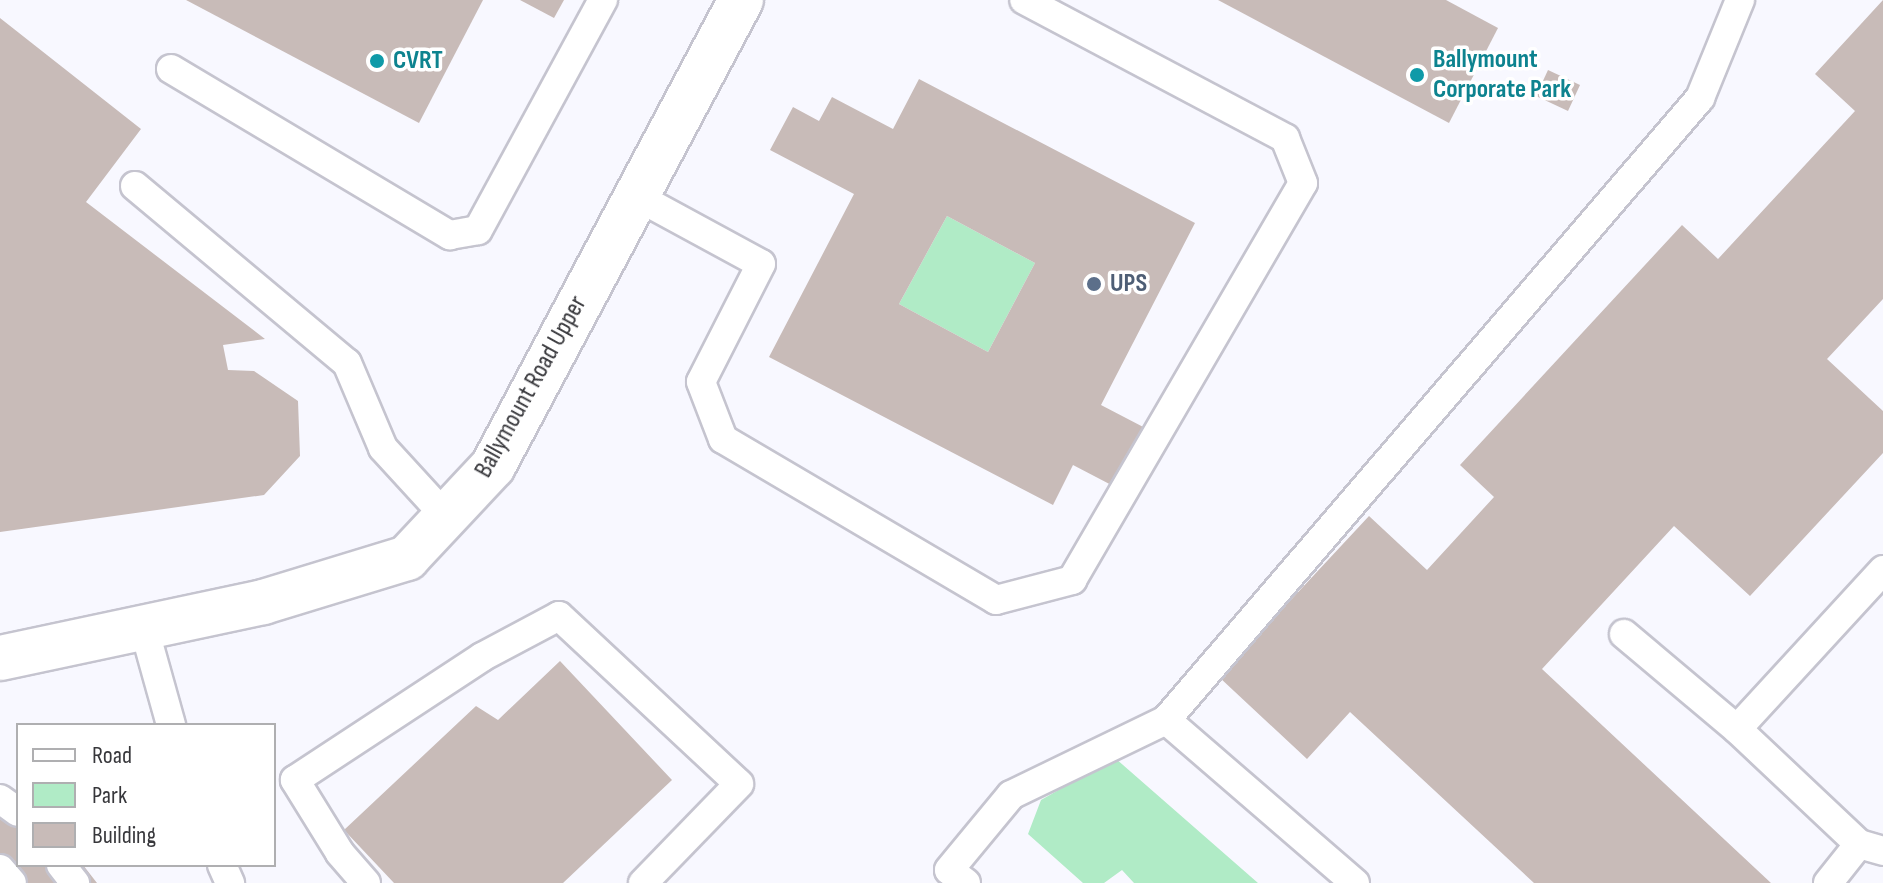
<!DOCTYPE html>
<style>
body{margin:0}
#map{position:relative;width:1883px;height:883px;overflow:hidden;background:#f8f8ff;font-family:"Sofia Sans Condensed",sans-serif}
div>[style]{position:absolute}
.green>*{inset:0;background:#b0ebc6}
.building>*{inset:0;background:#c8bbb8}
.roads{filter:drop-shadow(2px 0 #c5c4cf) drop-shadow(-2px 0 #c5c4cf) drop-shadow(0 2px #c5c4cf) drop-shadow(0 -2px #c5c4cf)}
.lane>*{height:28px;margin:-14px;padding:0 14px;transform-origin:14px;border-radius:14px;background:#fff}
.secondary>*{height:44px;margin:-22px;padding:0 22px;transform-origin:22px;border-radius:22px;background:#fff}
.dots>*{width:22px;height:22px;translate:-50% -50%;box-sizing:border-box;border:4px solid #fff;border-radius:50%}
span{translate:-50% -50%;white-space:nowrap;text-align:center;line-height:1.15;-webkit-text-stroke:7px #fff;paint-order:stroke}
.culture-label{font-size:26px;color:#0d838f;font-weight:700}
.left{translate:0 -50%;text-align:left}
.service-label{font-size:26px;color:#4e5e75;font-weight:700}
.street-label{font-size:26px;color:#37373b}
.legend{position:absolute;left:16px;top:723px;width:260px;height:144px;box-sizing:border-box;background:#fff;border:2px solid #afafb1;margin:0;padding:10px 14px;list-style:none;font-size:24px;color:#37373b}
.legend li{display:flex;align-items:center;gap:16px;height:40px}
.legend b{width:40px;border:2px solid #afafb1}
</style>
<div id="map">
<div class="green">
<div style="clip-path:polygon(947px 216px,1035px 263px,988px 352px,899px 304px)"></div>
<div style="clip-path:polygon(1115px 758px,1258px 883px,1134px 883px,1122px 870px,1104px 883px,1083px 883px,1028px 834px,1041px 800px)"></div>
</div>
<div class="building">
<div style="clip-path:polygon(186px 0,483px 0,419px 123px)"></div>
<div style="clip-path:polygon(520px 0,564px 0,554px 18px)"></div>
<div style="clip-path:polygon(1218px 0,1446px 0,1498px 28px,1449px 123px)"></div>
<div style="clip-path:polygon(1883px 0,1883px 299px,1827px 359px,1883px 411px,1883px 453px,1750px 596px,1674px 526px,1542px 669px,1771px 883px,1534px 883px,1350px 712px,1307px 759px,1219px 677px,1369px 516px,1427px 570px,1494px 497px,1460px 465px,1682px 225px,1718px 259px,1855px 111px,1815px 74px)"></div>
<div style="clip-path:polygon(0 18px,141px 129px,86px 202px,265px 339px,223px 345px,228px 370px,254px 371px,298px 401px,300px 456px,264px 495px,0 532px)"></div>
<div style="clip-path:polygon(1548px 70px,1580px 85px,1568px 111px,1536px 96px)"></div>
<div style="clip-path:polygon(evenodd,919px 79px,1195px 223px,1101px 405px,1149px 430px,1119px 489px,1073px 465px,1053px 505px,769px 357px,854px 194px,770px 150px,793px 107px,819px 121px,832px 97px,893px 129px,919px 79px,947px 216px,1035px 263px,988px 352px,899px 304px,947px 216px)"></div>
<div style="clip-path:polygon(560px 661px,672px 780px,563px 883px,394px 883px,344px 830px,476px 706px,498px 720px)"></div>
<div style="clip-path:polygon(18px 799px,18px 865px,83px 865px,97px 883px,0 883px,0 813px)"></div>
</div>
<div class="roads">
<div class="lane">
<div style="left:171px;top:69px;width:325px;rotate:30.8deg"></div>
<div style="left:450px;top:235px;width:28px;rotate:-10deg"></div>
<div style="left:478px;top:230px;width:262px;rotate:-61.5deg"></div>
<div style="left:135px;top:186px;width:276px;rotate:39.9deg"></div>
<div style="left:347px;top:363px;width:92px;rotate:67deg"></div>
<div style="left:383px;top:448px;width:98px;rotate:47.5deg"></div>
<div style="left:636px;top:196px;width:142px;rotate:28.5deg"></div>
<div style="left:761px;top:264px;width:132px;rotate:117deg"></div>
<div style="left:701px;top:382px;width:61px;rotate:68.9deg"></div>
<div style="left:723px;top:439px;width:317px;rotate:30.5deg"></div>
<div style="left:996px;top:600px;width:79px;rotate:-14.7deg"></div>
<div style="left:1072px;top:580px;width:459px;rotate:-59.8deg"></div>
<div style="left:1303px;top:183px;width:48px;rotate:-111.8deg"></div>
<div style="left:1285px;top:138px;width:295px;rotate:-152.1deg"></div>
<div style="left:144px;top:628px;width:101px;rotate:74.4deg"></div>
<div style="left:1624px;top:634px;width:148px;rotate:40.1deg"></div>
<div style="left:0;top:799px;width:22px;rotate:36deg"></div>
<div style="left:1859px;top:844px;width:168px;rotate:-136.7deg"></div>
<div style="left:1737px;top:729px;width:216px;rotate:-47.4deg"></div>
<div style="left:61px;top:865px;width:23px;rotate:52deg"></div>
<div style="left:222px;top:865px;width:20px;rotate:66deg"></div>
<div style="left:0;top:869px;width:18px;rotate:49deg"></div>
<div style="left:366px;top:883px;width:40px;rotate:-131deg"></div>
<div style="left:340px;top:853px;width:86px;rotate:-121.7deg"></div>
<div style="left:295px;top:780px;width:224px;rotate:-33.3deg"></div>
<div style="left:482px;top:657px;width:87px;rotate:-28deg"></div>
<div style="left:559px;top:616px;width:246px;rotate:43deg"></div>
<div style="left:739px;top:784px;width:138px;rotate:134.1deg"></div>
<div style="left:966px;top:883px;width:21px;rotate:-143deg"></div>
<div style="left:949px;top:870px;width:97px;rotate:-50.4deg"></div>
<div style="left:1011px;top:795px;width:172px;rotate:-25.8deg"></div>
<div style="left:1355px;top:883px;width:250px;rotate:-139.2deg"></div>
<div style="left:1166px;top:720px;width:820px;rotate:-49.35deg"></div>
<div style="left:1700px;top:98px;width:106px;rotate:-67.8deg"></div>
<div style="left:1828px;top:883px;width:50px;rotate:-51.5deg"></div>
<div style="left:1859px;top:844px;width:25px;rotate:16deg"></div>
</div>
<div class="secondary">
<div style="left:0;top:658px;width:269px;rotate:-12deg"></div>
<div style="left:263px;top:602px;width:151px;rotate:-17deg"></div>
<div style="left:407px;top:558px;width:126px;rotate:-46.9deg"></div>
<div style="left:493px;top:466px;width:528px;rotate:-61.98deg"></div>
</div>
</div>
<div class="dots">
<div style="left:377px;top:61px;background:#0f9aa8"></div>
<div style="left:1417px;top:75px;background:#0f9aa8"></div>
<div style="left:1094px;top:284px;background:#5c6f8a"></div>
</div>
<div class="culture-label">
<span class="left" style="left:1433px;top:75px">Ballymount<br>Corporate Park</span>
<span class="left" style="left:393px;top:61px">CVRT</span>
</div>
<div class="service-label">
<span class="left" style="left:1110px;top:284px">UPS</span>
</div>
<div class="street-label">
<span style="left:531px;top:387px;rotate:-61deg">Ballymount Road Upper</span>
</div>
<ul class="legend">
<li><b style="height:10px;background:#fff"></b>Road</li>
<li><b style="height:22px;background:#b0ebc6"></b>Park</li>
<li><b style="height:22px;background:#c8bbb8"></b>Building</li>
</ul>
</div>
